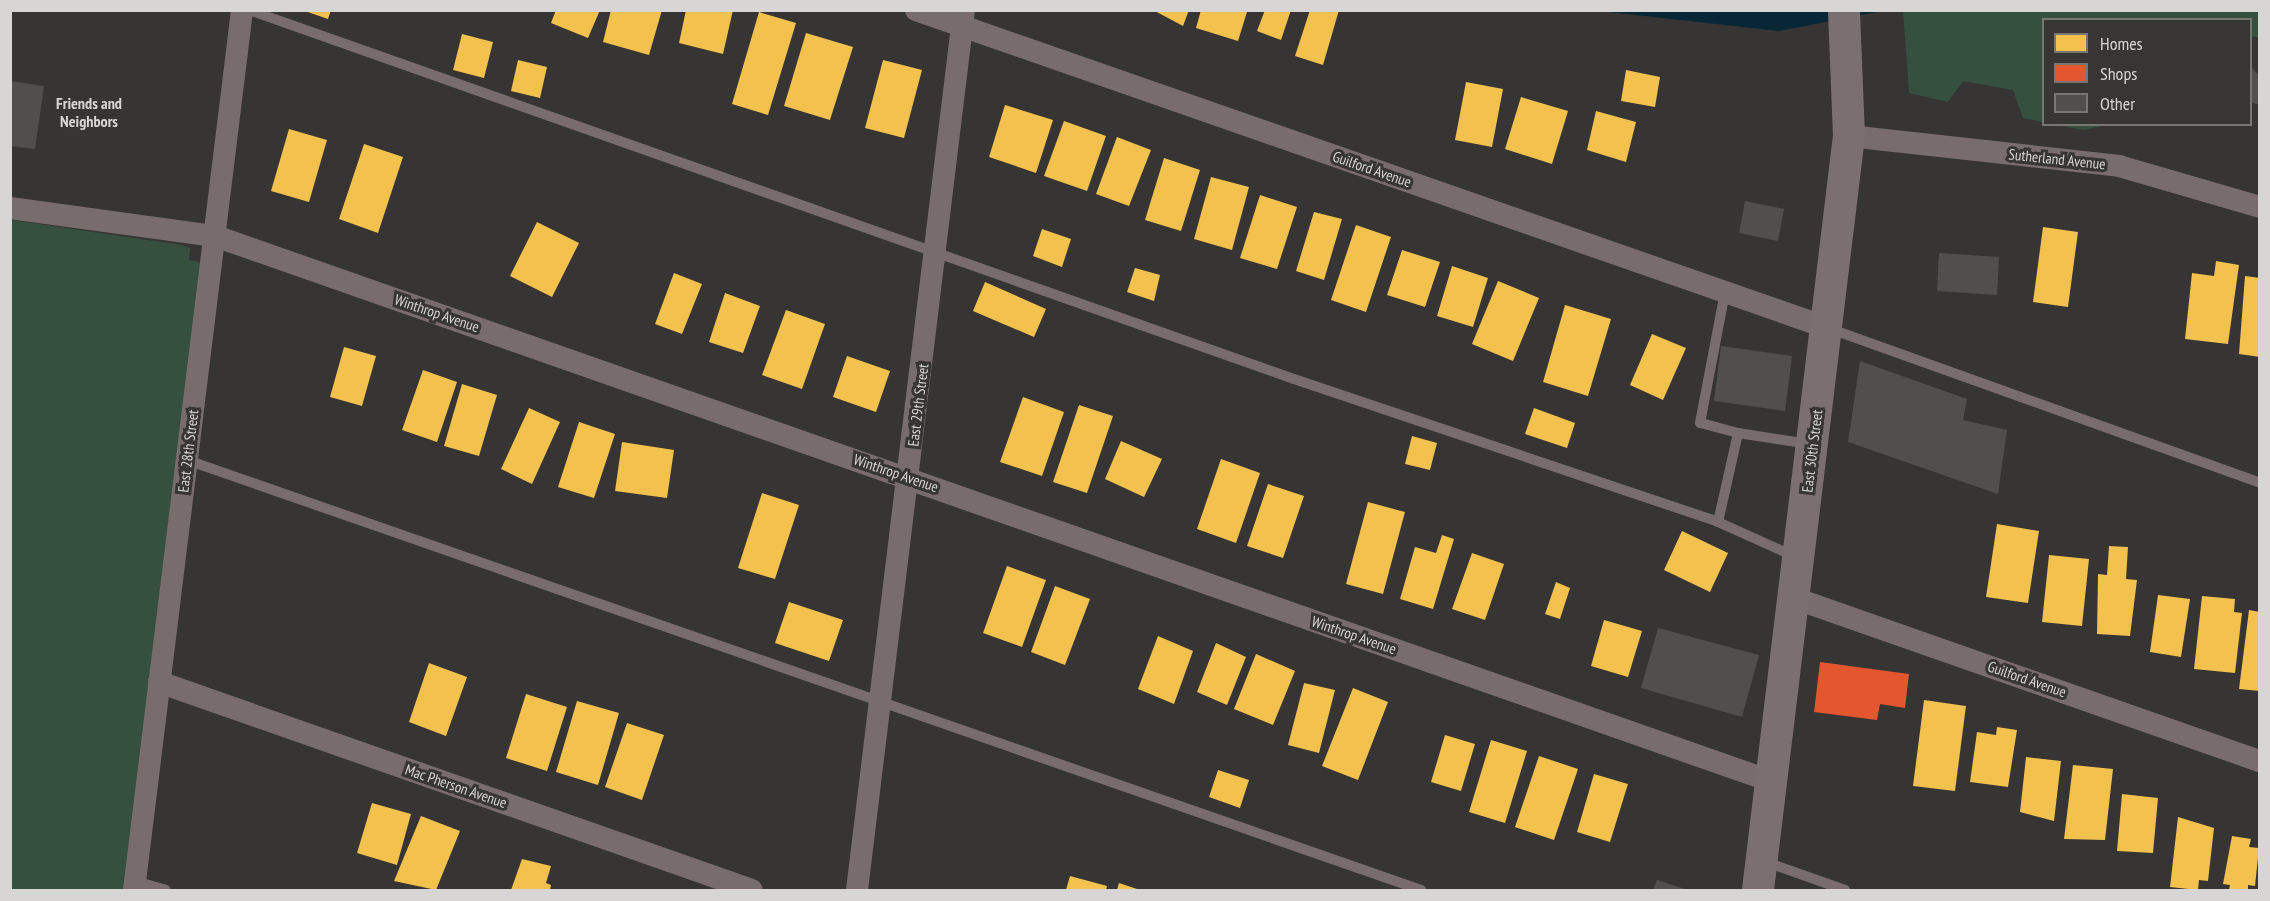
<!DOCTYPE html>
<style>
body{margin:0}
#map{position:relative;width:2270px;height:901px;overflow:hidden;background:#363534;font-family:"PT Sans Narrow",sans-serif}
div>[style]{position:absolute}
.green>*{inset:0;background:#36503f}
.water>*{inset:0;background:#072636}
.homes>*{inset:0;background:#f2c14e}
.shops>*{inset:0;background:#e4572e}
.building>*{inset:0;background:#504f4e}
.service>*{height:10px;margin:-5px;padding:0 5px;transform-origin:5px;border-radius:5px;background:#786d6c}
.minor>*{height:22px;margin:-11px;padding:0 11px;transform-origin:11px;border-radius:11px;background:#786d6c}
.secondary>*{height:32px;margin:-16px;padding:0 16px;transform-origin:16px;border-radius:16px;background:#7b706f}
span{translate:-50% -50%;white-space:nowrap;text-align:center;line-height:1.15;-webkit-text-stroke:6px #373633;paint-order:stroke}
.street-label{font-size:15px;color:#d7d6d4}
.neighbourhood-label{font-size:16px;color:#d9d7d3;font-weight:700}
.frame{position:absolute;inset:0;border:12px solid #d7d6d4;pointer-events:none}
.legend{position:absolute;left:2042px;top:18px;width:210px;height:108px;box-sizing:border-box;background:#373633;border:2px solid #777673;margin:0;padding:8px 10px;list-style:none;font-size:18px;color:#d7d6d4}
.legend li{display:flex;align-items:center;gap:12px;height:30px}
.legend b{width:30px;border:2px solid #777673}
</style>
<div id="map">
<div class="green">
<div style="clip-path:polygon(1903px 11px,2259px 11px,2259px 37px,2251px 37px,2250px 20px,2044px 20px,2043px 122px,2023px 118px,2013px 90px,1963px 81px,1948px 102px,1909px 93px)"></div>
<div style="clip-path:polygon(2055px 125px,2105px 124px,2105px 125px,2084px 130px)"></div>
<div style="clip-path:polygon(11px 220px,182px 245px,190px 248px,189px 260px,199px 262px,201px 269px,130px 890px,11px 890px)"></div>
</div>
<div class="water">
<div style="clip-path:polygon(1600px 11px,1882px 11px,1779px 31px)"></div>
</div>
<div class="homes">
<div style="clip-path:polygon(302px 10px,331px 10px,328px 19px)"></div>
<div style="clip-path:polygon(556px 10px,600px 10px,588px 38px,551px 23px)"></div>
<div style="clip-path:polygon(611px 10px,662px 10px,649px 55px,603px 42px)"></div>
<div style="clip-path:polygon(686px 10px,733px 10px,723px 54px,679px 43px)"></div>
<div style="clip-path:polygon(1153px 10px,1189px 10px,1183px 26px)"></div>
<div style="clip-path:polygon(1201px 10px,1247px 12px,1238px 41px,1196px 28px)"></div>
<div style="clip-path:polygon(1265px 10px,1291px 10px,1281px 40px,1257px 31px)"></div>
<div style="clip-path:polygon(1310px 10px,1339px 10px,1323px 65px,1295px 56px)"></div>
<div style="clip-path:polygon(759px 12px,796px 23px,768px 115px,732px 104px)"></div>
<div style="clip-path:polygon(806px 33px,853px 47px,830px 120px,784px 106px)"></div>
<div style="clip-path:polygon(462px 34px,493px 42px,484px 78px,453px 70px)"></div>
<div style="clip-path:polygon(518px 60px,547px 67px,540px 98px,511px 91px)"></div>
<div style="clip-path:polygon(883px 60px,922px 70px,904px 138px,865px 128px)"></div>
<div style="clip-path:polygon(1626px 70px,1660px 77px,1655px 107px,1621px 101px)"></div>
<div style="clip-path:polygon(1466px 82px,1503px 89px,1492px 147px,1455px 140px)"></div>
<div style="clip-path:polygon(1521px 97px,1568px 111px,1552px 164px,1505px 149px)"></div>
<div style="clip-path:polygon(1005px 105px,1053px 120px,1036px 173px,989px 157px)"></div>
<div style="clip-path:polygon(1596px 111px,1636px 122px,1626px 162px,1587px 150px)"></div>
<div style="clip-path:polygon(1064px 121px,1106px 136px,1087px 191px,1044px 176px)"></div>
<div style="clip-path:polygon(289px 129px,327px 140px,309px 202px,271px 191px)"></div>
<div style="clip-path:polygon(1117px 137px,1151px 150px,1129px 206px,1096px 194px)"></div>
<div style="clip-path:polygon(364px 144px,403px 157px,378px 233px,339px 219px)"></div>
<div style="clip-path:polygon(1164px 158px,1200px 170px,1181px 231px,1145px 220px)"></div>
<div style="clip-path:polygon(1211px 177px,1249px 187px,1232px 250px,1194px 239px)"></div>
<div style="clip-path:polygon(1260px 195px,1297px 207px,1277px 269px,1240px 258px)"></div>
<div style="clip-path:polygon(1314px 212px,1342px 219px,1324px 280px,1296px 271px)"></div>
<div style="clip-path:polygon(537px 222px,579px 243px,552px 297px,510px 276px)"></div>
<div style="clip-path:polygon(1356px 225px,1391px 237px,1366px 312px,1331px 300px)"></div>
<div style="clip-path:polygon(2043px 227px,2078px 232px,2068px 307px,2033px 302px)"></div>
<div style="clip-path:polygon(1042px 229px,1071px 239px,1062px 267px,1033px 256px)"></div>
<div style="clip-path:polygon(1402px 250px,1440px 262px,1425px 307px,1387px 295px)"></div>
<div style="clip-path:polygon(2216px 261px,2239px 265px,2228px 344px,2185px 339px,2192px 273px,2214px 276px)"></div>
<div style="clip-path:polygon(1452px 266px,1488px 278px,1473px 327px,1437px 316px)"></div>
<div style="clip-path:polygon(1135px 268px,1160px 275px,1154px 301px,1127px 292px)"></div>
<div style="clip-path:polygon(674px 273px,702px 284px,682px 334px,655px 324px)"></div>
<div style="clip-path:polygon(2245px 276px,2260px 278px,2260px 357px,2239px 354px)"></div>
<div style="clip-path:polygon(1498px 281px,1539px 298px,1513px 361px,1472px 344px)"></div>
<div style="clip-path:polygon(985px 282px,1046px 309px,1034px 337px,973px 311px)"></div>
<div style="clip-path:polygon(725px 293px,760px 306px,743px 353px,709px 342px)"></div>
<div style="clip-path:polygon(1565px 305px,1611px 319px,1588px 396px,1543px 382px)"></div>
<div style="clip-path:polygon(786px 310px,825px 324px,802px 389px,762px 375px)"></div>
<div style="clip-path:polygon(1652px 334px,1686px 348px,1663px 400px,1630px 385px)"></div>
<div style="clip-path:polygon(344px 347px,376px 356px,362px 406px,330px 397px)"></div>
<div style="clip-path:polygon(847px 356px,890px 371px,876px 412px,833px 397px)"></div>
<div style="clip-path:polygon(423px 370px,457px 382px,437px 442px,402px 430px)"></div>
<div style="clip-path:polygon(462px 384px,497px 395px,479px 456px,444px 446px)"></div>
<div style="clip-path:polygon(1023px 397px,1064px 412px,1042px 476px,1000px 462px)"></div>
<div style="clip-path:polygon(1079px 405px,1113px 416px,1087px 493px,1053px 482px)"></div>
<div style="clip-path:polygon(529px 408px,560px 422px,532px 484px,501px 469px)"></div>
<div style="clip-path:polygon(1534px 408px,1575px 423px,1567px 448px,1525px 434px)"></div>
<div style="clip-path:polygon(579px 422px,615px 434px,594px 498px,558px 487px)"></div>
<div style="clip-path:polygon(1412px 436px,1437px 443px,1430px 470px,1405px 464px)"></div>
<div style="clip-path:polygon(1121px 441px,1162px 459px,1144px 497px,1105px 479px)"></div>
<div style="clip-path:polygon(622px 442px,674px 450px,667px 498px,615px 491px)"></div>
<div style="clip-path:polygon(1221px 459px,1260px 473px,1236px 543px,1197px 529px)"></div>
<div style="clip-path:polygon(1268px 484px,1304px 496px,1283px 558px,1247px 546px)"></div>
<div style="clip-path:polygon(762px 493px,799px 505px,775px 579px,738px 568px)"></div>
<div style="clip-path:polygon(1368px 502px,1405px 512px,1383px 594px,1346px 584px)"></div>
<div style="clip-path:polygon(1997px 524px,2039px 531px,2028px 603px,1986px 597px)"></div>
<div style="clip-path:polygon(1682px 531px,1728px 553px,1710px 592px,1664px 570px)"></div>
<div style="clip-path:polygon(1442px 535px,1454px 539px,1433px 609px,1400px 599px,1415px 547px,1436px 553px)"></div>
<div style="clip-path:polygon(2109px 546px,2128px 547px,2126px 579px,2137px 580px,2130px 636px,2097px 634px,2098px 574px,2107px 575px)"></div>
<div style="clip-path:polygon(1472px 553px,1504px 564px,1485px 620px,1452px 609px)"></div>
<div style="clip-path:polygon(2049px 555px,2089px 559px,2082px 626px,2042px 622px)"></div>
<div style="clip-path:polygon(1007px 566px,1046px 580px,1022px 647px,983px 633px)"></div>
<div style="clip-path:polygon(1556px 582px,1570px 588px,1560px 619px,1545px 614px)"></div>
<div style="clip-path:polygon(1055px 586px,1090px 599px,1065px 665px,1031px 652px)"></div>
<div style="clip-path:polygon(2158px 595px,2190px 599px,2181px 657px,2150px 652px)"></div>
<div style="clip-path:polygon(2202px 596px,2235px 599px,2234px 612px,2242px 613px,2235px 673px,2194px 669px)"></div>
<div style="clip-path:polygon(789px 602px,843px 620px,829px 661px,775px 643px)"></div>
<div style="clip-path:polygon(2249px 610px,2260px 612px,2260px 691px,2239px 689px)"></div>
<div style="clip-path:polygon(1604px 620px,1642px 631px,1628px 677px,1591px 666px)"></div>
<div style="clip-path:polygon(1158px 636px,1193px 651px,1174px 704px,1138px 689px)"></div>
<div style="clip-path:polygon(1216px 643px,1246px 657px,1227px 705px,1197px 692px)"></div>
<div style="clip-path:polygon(1256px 654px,1295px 671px,1273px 725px,1234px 709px)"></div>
<div style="clip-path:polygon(429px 663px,467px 677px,446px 736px,409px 722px)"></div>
<div style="clip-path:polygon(1304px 683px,1335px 690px,1319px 753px,1288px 745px)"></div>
<div style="clip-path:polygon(1353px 688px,1388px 702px,1358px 780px,1322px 766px)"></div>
<div style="clip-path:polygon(526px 694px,567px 707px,547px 771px,506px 758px)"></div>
<div style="clip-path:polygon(1924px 700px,1966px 706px,1955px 791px,1913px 786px)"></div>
<div style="clip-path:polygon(577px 701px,619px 713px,598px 785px,556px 772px)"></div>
<div style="clip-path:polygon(627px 723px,664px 735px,642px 800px,605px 787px)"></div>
<div style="clip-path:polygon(1997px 727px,2017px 730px,2008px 787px,1970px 782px,1977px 732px,1996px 735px)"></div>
<div style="clip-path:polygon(1445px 735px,1475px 744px,1461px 791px,1431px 782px)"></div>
<div style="clip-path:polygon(1491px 740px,1527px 751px,1505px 823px,1469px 812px)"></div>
<div style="clip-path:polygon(1539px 756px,1578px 769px,1554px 840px,1515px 827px)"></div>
<div style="clip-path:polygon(2026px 757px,2061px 761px,2054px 821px,2020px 812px)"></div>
<div style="clip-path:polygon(2073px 765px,2113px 769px,2105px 840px,2064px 839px)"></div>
<div style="clip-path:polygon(1218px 770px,1249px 780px,1240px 808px,1209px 797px)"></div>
<div style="clip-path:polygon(1594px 774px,1628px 784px,1610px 842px,1577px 832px)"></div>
<div style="clip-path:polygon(2122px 794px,2158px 798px,2153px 853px,2117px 851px)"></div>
<div style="clip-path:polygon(372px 803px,411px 814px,397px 865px,357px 853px)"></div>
<div style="clip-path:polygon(421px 816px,460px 831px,436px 890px,394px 881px)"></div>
<div style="clip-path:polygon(2178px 817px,2214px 828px,2208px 881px,2199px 880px,2198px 890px,2170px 887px)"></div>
<div style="clip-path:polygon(2232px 836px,2251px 839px,2249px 847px,2259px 848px,2255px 886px,2248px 885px,2248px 890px,2229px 890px,2230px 885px,2223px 884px)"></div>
<div style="clip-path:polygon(522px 859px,551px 866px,546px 883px,551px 885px,550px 890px,511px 890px)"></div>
<div style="clip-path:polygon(1070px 876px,1107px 886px,1106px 890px,1066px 890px)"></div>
<div style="clip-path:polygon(1119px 883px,1140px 890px,1117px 890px)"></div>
</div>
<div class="shops">
<div style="clip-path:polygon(1820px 662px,1909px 674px,1905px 708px,1880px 704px,1877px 720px,1814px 712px)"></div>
</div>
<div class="building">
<div style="clip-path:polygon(2250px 65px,2260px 77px,2260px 105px,2250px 102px)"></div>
<div style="clip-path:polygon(10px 81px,44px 86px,35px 149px,10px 146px)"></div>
<div style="clip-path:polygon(1745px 201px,1784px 209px,1778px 241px,1739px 233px)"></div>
<div style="clip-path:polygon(1939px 253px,1999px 257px,1997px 295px,1937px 291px)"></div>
<div style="clip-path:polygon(1721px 346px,1792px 356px,1785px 411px,1714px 401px)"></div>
<div style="clip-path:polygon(1860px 361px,1967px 399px,1963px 420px,2007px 430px,1998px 494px,1848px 442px)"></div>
<div style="clip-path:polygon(1658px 628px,1759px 655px,1742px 717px,1641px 688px)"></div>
<div style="clip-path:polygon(1657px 880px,1688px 890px,1653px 890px)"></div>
</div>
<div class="service">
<div style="left:249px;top:10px;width:1108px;rotate:19.45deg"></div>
<div style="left:1294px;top:379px;width:447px;rotate:18.6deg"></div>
<div style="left:1718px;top:522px;width:85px;rotate:24.2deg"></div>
<div style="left:1828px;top:328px;width:459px;rotate:19.7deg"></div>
<div style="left:1738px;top:433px;width:72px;rotate:8.8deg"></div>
<div style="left:187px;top:460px;width:1307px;rotate:19.21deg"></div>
<div style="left:1718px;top:522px;width:91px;rotate:-77.3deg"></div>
<div style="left:1738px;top:433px;width:39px;rotate:-165deg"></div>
<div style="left:1700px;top:423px;width:133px;rotate:-79.2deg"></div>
<div style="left:1766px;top:862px;width:84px;rotate:19.5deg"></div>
<div style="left:135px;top:881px;width:32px;rotate:16deg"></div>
</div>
<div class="minor">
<div style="left:916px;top:10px;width:966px;rotate:19.22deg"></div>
<div style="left:1849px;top:136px;width:272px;rotate:6.3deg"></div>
<div style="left:2119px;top:166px;width:147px;rotate:16.2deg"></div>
<div style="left:10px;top:208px;width:207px;rotate:7.8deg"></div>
<div style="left:215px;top:236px;width:1648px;rotate:19.31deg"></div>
<div style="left:1794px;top:598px;width:494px;rotate:19.3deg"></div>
<div style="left:159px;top:682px;width:628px;rotate:19.33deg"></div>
<div style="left:134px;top:890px;width:887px;rotate:-83deg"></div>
<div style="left:857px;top:890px;width:886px;rotate:-83.07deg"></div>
</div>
<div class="secondary">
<div style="left:1758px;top:890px;width:759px;rotate:-83.12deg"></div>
<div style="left:1849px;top:136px;width:126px;rotate:-92.3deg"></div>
</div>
<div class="street-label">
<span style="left:2057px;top:159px;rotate:6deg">Sutherland Avenue</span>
<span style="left:1372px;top:169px;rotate:19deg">Guilford Avenue</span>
<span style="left:437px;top:313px;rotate:19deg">Winthrop Avenue</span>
<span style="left:918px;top:405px;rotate:-83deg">East 29th Street</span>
<span style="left:188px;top:451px;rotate:-83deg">East 28th Street</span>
<span style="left:1812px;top:451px;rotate:-83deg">East 30th Street</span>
<span style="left:896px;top:473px;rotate:19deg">Winthrop Avenue</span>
<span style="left:1354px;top:635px;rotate:19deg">Winthrop Avenue</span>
<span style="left:2027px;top:679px;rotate:19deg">Guilford Avenue</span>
<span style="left:456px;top:786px;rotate:19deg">Mac Pherson Avenue</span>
</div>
<div class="neighbourhood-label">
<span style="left:89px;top:112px">Friends and<br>Neighbors</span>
</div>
<div class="frame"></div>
<ul class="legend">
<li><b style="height:16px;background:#f2c14e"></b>Homes</li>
<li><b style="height:16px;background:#e4572e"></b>Shops</li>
<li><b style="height:16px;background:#504f4e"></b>Other</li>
</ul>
</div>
